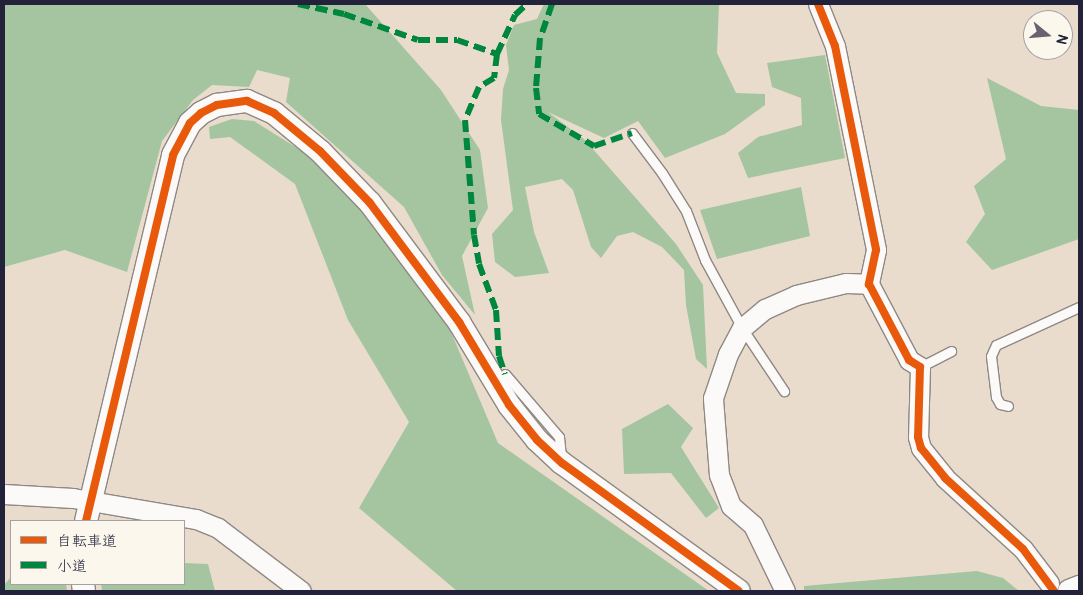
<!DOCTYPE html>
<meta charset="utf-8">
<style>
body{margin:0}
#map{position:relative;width:1083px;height:595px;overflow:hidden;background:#e9dccd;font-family:Pangolin,"Klee One",sans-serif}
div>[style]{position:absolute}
.forest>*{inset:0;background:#a4c59f}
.roads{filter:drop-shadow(1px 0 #8f8884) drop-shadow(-1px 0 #8f8884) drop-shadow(0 1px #8f8884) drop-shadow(0 -1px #8f8884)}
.service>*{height:9px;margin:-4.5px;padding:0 4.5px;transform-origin:4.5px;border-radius:4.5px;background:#fcfaf8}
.minor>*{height:19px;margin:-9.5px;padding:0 9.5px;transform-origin:9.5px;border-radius:9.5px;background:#fcfaf8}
.tertiary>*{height:22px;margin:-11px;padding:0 11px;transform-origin:11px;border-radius:11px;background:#fcfaf8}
.quiet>*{height:6px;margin-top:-3px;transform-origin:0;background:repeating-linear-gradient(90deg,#00873e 0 12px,transparent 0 18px)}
.cycleway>*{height:8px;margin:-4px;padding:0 4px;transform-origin:4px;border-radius:4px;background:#e8590c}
span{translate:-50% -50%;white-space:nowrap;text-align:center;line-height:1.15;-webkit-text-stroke:4.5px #fbf7ec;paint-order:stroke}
.frame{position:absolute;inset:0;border:5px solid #22223b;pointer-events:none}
.legend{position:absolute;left:10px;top:520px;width:175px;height:65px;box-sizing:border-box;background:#fbf7ec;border:1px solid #a4a2a5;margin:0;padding:6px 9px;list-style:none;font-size:15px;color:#22223b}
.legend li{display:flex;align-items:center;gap:10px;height:25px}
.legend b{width:25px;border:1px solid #a4a2a5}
.north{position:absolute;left:1023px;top:10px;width:50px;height:50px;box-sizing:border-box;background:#fbf7ec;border:1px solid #a4a2a5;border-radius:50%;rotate:107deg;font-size:14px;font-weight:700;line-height:20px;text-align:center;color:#22223b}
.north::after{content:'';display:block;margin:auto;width:18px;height:22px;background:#68636e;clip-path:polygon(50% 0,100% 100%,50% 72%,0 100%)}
</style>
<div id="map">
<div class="forest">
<div style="clip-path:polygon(4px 4px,365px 4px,441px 90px,480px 150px,488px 208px,462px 256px,475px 315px,442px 275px,404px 207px,286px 102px,290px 78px,257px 70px,249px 87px,212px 85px,193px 100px,162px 141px,127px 272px,65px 250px,4px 267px)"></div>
<div style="clip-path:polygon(544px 4px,719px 4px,717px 53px,736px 93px,765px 94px,765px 105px,725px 134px,665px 158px,638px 121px,604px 138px,548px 112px,585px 140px,676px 244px,703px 285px,707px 369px,696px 359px,686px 305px,684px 270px,662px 247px,633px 232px,617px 236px,601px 258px,591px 247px,573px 190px,562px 179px,525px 187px,534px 232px,549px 273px,515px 277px,495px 262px,492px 234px,513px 210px,501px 120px,503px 89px,509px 70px,506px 45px,514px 25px,537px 19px)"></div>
<div style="clip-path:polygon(825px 55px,845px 158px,748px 178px,738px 153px,758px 137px,802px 125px,801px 98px,772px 87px,767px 63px)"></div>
<div style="clip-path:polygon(987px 78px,1041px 106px,1079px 110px,1079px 239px,992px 270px,966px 242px,985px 214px,974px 186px,1006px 159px)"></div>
<div style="clip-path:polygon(232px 119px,254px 121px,313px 158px,382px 218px,448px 325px,498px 443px,709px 591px,457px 591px,359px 508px,409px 422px,348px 320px,295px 184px,230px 137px,210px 139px,209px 127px)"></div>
<div style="clip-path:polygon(801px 187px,810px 236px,717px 259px,700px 210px)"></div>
<div style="clip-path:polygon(668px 404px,693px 428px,681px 447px,719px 508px,706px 518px,671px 473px,624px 474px,622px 429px)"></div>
<div style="clip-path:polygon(184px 563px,208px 564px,215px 591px,102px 591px,101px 584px,184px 584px)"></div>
<div style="clip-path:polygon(977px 571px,1003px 578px,1019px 591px,804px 591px,804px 586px)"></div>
<div style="clip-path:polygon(11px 577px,11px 584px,66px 584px,67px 591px,4px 591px,4px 585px)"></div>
</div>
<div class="roads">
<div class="service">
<div style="left:632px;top:133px;width:50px;rotate:53.1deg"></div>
<div style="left:662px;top:173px;width:45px;rotate:57.7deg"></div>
<div style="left:686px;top:211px;width:53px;rotate:68.8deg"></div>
<div style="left:705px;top:260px;width:77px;rotate:61.4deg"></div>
<div style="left:742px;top:328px;width:76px;rotate:56.3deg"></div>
<div style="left:920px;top:367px;width:35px;rotate:-27deg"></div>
<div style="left:505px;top:374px;width:83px;rotate:49.4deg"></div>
<div style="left:559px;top:437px;width:19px;rotate:84deg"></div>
<div style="left:1008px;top:406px;width:8px;rotate:-166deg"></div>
<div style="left:1000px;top:404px;width:8px;rotate:-120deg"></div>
<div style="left:996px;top:397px;width:41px;rotate:-97deg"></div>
<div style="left:991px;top:356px;width:12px;rotate:-66deg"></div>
<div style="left:996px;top:345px;width:91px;rotate:-24.6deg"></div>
</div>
<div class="minor">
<div style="left:818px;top:4px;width:45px;rotate:68deg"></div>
<div style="left:835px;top:46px;width:208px;rotate:78.6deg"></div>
<div style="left:876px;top:250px;width:35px;rotate:102deg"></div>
<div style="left:869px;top:284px;width:86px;rotate:62.2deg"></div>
<div style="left:909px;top:360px;width:13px;rotate:32deg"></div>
<div style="left:920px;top:367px;width:70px;rotate:91.6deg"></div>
<div style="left:918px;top:437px;width:11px;rotate:75deg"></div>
<div style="left:921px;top:448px;width:38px;rotate:51deg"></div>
<div style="left:945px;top:478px;width:105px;rotate:42.3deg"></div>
<div style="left:1023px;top:549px;width:43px;rotate:52.6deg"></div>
<div style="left:4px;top:494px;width:69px;rotate:3.3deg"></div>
<div style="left:73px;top:498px;width:125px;rotate:9.7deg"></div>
<div style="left:196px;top:519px;width:24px;rotate:22deg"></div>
<div style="left:218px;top:528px;width:104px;rotate:37.2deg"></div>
<div style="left:785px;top:591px;width:73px;rotate:-115.9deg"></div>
<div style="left:753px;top:525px;width:29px;rotate:-139deg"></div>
<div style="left:731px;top:506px;width:33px;rotate:-111deg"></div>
<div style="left:719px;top:475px;width:77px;rotate:-94.5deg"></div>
<div style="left:713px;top:398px;width:46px;rotate:-71.2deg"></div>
<div style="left:728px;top:354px;width:30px;rotate:-62deg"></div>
<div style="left:742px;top:328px;width:30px;rotate:-40deg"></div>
<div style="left:765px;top:309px;width:34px;rotate:-24deg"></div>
<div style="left:796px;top:295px;width:51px;rotate:-13.5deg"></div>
<div style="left:846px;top:283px;width:23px;rotate:2deg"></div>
</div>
<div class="tertiary">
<div style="left:86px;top:521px;width:376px;rotate:-76.6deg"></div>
<div style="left:173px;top:155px;width:36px;rotate:-62deg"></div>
<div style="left:190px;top:123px;width:15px;rotate:-42deg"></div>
<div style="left:201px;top:113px;width:18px;rotate:-27deg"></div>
<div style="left:217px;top:105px;width:30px;rotate:-8deg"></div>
<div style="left:247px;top:101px;width:30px;rotate:24deg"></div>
<div style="left:274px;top:113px;width:60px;rotate:39.6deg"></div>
<div style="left:320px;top:151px;width:72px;rotate:46.1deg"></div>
<div style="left:370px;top:203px;width:149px;rotate:53.2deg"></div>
<div style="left:459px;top:322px;width:97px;rotate:58.9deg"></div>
<div style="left:509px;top:405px;width:45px;rotate:51.3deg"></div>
<div style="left:537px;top:440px;width:34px;rotate:43deg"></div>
<div style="left:562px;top:463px;width:218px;rotate:35.9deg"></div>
<div style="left:83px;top:584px;width:7px;rotate:82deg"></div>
<div style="left:1069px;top:591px;width:11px;rotate:-22deg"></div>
</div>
</div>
<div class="quiet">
<div style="left:298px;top:4px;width:47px;rotate:12.3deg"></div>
<div style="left:344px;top:14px;width:78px;rotate:19.4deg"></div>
<div style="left:418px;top:40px;width:39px"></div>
<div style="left:457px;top:40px;width:42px;rotate:19.3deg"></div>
<div style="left:497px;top:54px;width:24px;rotate:97deg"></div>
<div style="left:494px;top:78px;width:17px;rotate:149deg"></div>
<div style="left:479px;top:87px;width:36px;rotate:113deg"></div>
<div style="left:465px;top:120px;width:115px;rotate:85.5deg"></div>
<div style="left:474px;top:235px;width:29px;rotate:80deg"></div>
<div style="left:479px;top:264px;width:49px;rotate:69.7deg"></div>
<div style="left:496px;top:310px;width:46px;rotate:86.3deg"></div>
<div style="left:499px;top:356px;width:19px;rotate:72deg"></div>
<div style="left:552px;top:4px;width:36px;rotate:109deg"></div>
<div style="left:540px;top:38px;width:50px;rotate:94.6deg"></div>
<div style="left:536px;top:88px;width:26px;rotate:83deg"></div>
<div style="left:539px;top:114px;width:64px;rotate:30.2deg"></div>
<div style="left:594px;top:146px;width:40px;rotate:-18.9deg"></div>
<div style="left:497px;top:54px;width:43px;rotate:-65.2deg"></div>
<div style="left:515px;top:15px;width:16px;rotate:-43deg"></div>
</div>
<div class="cycleway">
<div style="left:818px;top:4px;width:45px;rotate:68deg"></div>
<div style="left:835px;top:46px;width:208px;rotate:78.6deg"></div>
<div style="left:876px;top:250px;width:35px;rotate:102deg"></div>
<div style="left:869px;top:284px;width:86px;rotate:62.2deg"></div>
<div style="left:909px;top:360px;width:13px;rotate:32deg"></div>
<div style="left:920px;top:367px;width:70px;rotate:91.6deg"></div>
<div style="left:918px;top:437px;width:11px;rotate:75deg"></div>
<div style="left:921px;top:448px;width:38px;rotate:51deg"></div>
<div style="left:945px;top:478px;width:105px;rotate:42.3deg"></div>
<div style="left:1023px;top:549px;width:52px;rotate:53.6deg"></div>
<div style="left:86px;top:521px;width:376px;rotate:-76.6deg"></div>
<div style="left:173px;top:155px;width:36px;rotate:-62deg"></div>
<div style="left:190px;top:123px;width:15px;rotate:-42deg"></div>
<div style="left:201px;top:113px;width:18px;rotate:-27deg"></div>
<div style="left:217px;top:105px;width:30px;rotate:-8deg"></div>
<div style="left:247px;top:101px;width:30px;rotate:24deg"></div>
<div style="left:274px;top:113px;width:60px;rotate:39.6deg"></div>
<div style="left:320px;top:151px;width:72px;rotate:46.1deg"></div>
<div style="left:370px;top:203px;width:149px;rotate:53.2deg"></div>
<div style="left:459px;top:322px;width:97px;rotate:58.9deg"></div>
<div style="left:509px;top:405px;width:45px;rotate:51.3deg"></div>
<div style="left:537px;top:440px;width:34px;rotate:43deg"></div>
<div style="left:562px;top:463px;width:218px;rotate:35.9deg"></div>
</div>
<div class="frame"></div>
<ul class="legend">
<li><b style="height:6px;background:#e8590c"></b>自転車道</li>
<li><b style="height:6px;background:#00873e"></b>小道</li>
</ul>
<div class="north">N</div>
</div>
